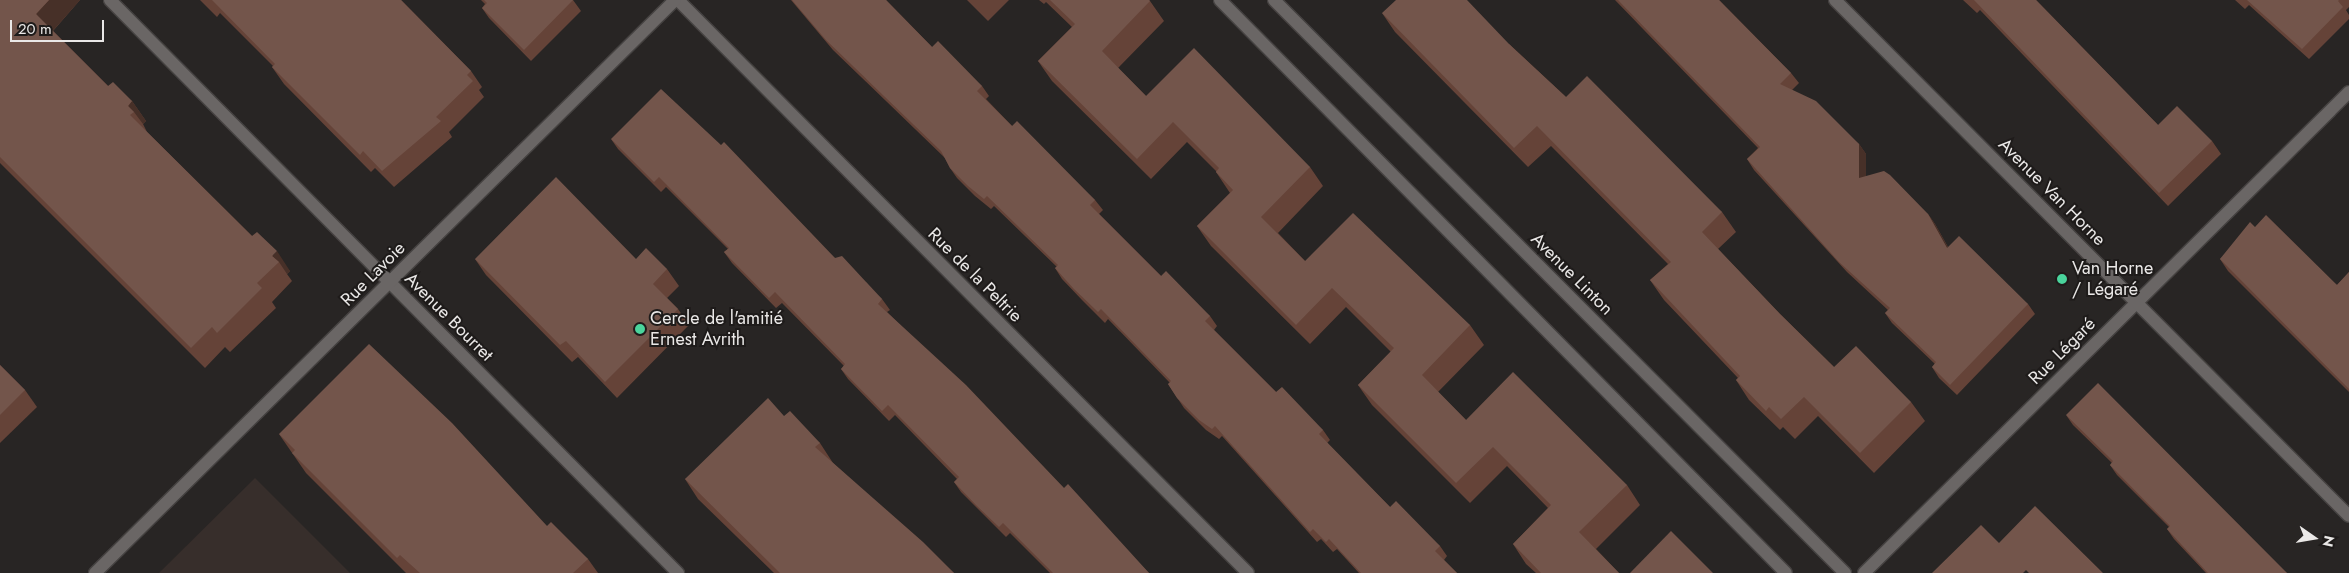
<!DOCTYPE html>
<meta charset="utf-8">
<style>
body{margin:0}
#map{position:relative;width:2349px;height:573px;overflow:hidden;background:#282524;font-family:Jost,sans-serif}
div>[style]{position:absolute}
.built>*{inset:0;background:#372e2b}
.roads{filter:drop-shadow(1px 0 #454241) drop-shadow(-1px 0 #454241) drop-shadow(0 1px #454241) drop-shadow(0 -1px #454241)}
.minor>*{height:12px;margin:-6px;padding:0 6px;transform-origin:6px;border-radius:6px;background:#6a6665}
.secondary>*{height:12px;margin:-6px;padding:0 6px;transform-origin:6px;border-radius:6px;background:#6a6665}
.wall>*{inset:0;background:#654338}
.shaded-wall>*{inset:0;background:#473028}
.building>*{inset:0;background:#73554b}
.dots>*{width:14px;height:14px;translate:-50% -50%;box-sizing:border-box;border:2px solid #1e1b1a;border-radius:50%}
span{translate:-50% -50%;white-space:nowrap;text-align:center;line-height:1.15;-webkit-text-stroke:4px #1e1b1a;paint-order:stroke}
.street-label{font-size:18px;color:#eae8e7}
.poi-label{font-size:18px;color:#eae8e7}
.left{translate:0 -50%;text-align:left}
.north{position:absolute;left:2289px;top:513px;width:50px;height:50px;-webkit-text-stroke:4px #1e1b1a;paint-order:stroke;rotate:103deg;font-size:14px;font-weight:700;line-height:20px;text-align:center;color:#eae8e7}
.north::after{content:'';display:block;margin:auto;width:18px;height:22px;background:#eae8e7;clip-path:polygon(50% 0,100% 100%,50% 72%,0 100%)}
.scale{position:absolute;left:10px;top:20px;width:94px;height:22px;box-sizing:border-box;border:2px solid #eae8e7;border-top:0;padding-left:6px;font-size:15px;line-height:18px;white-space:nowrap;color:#eae8e7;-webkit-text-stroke:4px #1e1b1a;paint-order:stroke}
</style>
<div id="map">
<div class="built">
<div style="clip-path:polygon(255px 478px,350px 573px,159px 573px)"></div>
</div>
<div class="roads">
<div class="minor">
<div style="left:110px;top:0;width:807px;rotate:45.25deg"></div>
<div style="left:678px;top:0;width:808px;rotate:45.15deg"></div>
<div style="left:1220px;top:0;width:805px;rotate:45.35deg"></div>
<div style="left:1274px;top:0;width:809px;rotate:45.1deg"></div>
<div style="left:95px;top:573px;width:815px;rotate:-44.65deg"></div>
<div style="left:1864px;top:573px;width:683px;rotate:-44.76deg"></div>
</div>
<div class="secondary">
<div style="left:1835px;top:0;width:728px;rotate:45.11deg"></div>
</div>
</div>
<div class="wall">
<div style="clip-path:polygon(0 0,80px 0,53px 31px,108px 86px,132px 101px,146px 121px,143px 124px,147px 132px,252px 236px,290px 271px,287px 274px,292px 281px,272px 302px,276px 308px,230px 352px,225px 347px,205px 368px,0 163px)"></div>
<div style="clip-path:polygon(200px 0,401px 0,471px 71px,482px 87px,479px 90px,484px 97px,449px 132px,452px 137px,394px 187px,375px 168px,371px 172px,284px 84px,272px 67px,273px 66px,220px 13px,217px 17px)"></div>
<div style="clip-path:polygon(481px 0,573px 0,581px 11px,531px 61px,489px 18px,482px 8px,485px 4px)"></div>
<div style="clip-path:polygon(791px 0,886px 0,932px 47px,982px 86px,989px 96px,986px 99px,1012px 126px,1095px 200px,1103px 210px,1099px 214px,1161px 276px,1210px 316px,1217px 326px,1214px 330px,1276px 392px,1323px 430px,1330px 440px,1327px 443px,1390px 507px,1440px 546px,1447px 556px,1444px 560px,1457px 573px,1359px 573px,1337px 549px,1333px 552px,1321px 539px,1317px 542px,1222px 436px,1219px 439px,1206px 430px,1184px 408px,1168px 384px,1170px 383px,1108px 319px,1105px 323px,1082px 300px,1062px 279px,1055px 268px,1057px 267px,994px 206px,991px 209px,975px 196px,957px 178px,950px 168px,945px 158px,833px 50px)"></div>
<div style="clip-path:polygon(967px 0,1009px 0,988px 21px)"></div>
<div style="clip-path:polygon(1039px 0,1149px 0,1150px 1px,1164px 21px,1118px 68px,1146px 96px,1310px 167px,1323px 186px,1278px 233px,1305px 261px,1470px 325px,1484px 345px,1438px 392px,1466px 420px,1627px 485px,1640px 505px,1596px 549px,1619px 573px,1536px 573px,1526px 564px,1513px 544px,1548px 508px,1507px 466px,1470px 503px,1372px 405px,1358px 385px,1391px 352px,1346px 307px,1310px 344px,1211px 246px,1197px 226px,1230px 193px,1216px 172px,1216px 171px,1187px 142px,1151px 179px,1052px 81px,1038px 61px,1072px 27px,1046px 2px,1044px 4px)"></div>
<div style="clip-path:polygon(1615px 0,1719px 0,1791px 73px,1799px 83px,1792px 90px,1859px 144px,1866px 154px,1866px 176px,1928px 214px,1935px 224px,1948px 247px,2028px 304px,2035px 314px,1957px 395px,1939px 378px,1932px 367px,1935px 364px,1892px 323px,1885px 313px,1888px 310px,1847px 272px,1754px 170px,1747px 159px,1758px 148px)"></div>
<div style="clip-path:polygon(1963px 0,2036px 0,2158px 125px,2212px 141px,2221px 154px,2168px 206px,1980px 10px,1977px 13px)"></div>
<div style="clip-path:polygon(2235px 0,2349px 0,2349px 7px,2346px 10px,2349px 15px,2349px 19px,2309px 59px,2249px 5px,2245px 9px)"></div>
<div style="clip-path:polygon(1382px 13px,1509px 44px,1566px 97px,1722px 212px,1736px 232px,1718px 249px,1780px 314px,1834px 367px,1911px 402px,1925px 421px,1874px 473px,1818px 416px,1795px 439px,1783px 427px,1780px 430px,1749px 400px,1736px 380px,1738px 378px,1664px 300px,1650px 280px,1668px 264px,1551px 146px,1528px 167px,1395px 32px)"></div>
<div style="clip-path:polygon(611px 139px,835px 258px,882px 299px,890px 310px,887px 312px,1149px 573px,1050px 573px,1010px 533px,1006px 537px,961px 492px,954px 482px,957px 479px,895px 415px,889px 421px,848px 379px,841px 369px,844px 366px,782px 303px,776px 308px,732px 263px,724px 252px,728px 249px,666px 187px,661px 192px,618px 149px)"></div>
<div style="clip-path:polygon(2255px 227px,2337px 285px,2349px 272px,2349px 392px,2228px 271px,2220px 259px)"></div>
<div style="clip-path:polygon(475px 259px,636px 259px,667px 269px,679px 286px,667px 298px,678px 309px,689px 325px,617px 398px,578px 357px,572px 362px,486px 275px)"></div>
<div style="clip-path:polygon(0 365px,25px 390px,37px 407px,0 443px)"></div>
<div style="clip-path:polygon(2066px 415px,2287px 573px,2206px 573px,2174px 539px,2167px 529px,2169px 527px,2117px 475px,2110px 465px,2112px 463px,2073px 425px)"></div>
<div style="clip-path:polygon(784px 416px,820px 443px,833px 463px,954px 573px,774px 573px,698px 499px,685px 479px)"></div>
<div style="clip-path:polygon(279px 434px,547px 526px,588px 559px,598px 573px,406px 573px,306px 473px)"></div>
</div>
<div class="shaded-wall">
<div style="clip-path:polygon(49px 0,80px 0,50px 34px,36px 14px)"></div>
<div style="clip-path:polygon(132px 101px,146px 121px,143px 124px,134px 112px,128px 106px)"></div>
<div style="clip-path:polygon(1859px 144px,1866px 154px,1866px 188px,1859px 178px)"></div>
<div style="clip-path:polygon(1928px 214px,1935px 224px,1954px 258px,1947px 248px)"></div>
<div style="clip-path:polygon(277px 251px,290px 271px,287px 274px,279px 262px,272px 256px)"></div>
</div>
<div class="building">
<div style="clip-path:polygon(0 0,49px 0,36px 14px,108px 86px,113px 82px,132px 101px,128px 106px,134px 112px,130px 115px,252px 236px,257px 232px,277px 251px,272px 256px,279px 262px,257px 283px,262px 288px,217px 333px,212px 327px,191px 348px,0 157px)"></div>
<div style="clip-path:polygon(212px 0,401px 0,471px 71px,467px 75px,473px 81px,436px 117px,441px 121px,382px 171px,363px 151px,360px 155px,272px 67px,275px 64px)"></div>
<div style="clip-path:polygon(484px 0,573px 0,524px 50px,482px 8px,487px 3px)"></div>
<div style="clip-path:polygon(792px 0,886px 0,932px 47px,938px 41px,982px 86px,977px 91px,1012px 126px,1017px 121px,1095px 200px,1090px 205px,1161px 276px,1166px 271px,1210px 316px,1205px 321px,1276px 392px,1282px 387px,1323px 430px,1319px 434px,1390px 507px,1396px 501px,1440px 546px,1435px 551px,1457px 573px,1361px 573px,1329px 539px,1326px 542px,1313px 529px,1310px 532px,1215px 426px,1212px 429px,1199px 420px,1177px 398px,1168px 384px,1171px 381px,1101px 309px,1098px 312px,1074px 289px,1055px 268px,1058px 265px,987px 196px,984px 199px,968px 186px,950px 168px,941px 151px,826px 40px)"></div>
<div style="clip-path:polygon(1050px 0,1149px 0,1150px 1px,1102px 51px,1146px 96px,1194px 48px,1310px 167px,1261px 217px,1305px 261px,1353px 213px,1470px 325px,1422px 375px,1466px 420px,1513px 372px,1627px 485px,1579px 532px,1619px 573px,1541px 573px,1513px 544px,1551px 505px,1493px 447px,1456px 483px,1358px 385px,1394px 348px,1332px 288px,1296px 325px,1197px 226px,1233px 190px,1216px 172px,1219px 168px,1173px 122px,1137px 159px,1038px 61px,1075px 24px)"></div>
<div style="clip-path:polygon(1396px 0,1467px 0,1509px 44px,1566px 97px,1587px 76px,1722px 212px,1702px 232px,1780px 314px,1834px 367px,1856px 346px,1911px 402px,1860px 453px,1804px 397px,1781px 419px,1769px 407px,1766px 411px,1736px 380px,1740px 376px,1650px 280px,1671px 262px,1537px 126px,1514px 148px,1382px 13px)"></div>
<div style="clip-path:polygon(1618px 0,1719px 0,1791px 73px,1780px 84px,1816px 101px,1859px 144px,1859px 178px,1884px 171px,1890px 175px,1928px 214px,1947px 248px,1959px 236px,2028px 304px,1950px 385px,1932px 367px,1936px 362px,1885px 313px,1890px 308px,1839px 262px,1747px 159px,1760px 147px)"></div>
<div style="clip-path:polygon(1974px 0,2036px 0,2158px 125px,2177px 106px,2212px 141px,2159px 193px)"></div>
<div style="clip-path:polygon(2247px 0,2339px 0,2338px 1px,2343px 7px,2302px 49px)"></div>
<div style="clip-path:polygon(661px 89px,721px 145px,724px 142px,835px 258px,842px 256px,882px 299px,878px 304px,966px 385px,1064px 488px,1068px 484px,1149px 573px,1053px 573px,1003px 523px,999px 527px,976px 505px,954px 482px,959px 477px,888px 405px,882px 411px,841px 369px,845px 364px,775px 292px,769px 298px,724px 252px,729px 248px,659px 177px,654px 182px,611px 139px)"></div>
<div style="clip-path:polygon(556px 177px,636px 259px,646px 248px,667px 269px,653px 284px,678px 309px,605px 382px,566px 341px,560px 345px,475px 259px)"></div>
<div style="clip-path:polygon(2266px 215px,2337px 285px,2349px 272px,2349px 389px,2220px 259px,2250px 222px,2255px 227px)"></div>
<div style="clip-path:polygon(369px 344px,452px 423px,547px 526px,551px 522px,588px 559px,573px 573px,420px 573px,400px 555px,397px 558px,292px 453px,295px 450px,279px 434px)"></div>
<div style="clip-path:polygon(0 365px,25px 390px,0 415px)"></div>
<div style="clip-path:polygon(2098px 383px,2287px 573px,2208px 573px,2167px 529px,2170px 526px,2110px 465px,2113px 461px,2066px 415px)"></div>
<div style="clip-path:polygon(768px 398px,784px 416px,790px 411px,820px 443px,815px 447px,923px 542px,954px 573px,780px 573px,685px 479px)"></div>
<div style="clip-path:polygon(2035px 506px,2103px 573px,2029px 573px,2026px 570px,2023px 573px,1932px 573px,1981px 525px,1999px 543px)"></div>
<div style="clip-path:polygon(1671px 531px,1713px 573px,1630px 573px)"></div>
</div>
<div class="dots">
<div style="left:2062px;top:279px;background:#4ad49c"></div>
<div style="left:640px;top:329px;background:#4ad49c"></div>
</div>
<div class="street-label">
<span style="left:2052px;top:192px;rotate:45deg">Avenue Van Horne</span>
<span style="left:373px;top:274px;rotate:-45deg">Rue Lavoie</span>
<span style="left:1572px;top:274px;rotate:45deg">Avenue Linton</span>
<span style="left:975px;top:275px;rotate:45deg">Rue de la Peltrie</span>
<span style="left:449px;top:317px;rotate:45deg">Avenue Bourret</span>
<span style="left:2062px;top:351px;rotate:-45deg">Rue Légaré</span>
</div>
<div class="poi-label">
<span class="left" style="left:2072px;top:279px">Van Horne<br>/ Légaré</span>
<span class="left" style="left:650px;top:329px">Cercle de l'amitié<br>Ernest Avrith</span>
</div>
<div class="north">N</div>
<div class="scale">20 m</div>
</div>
